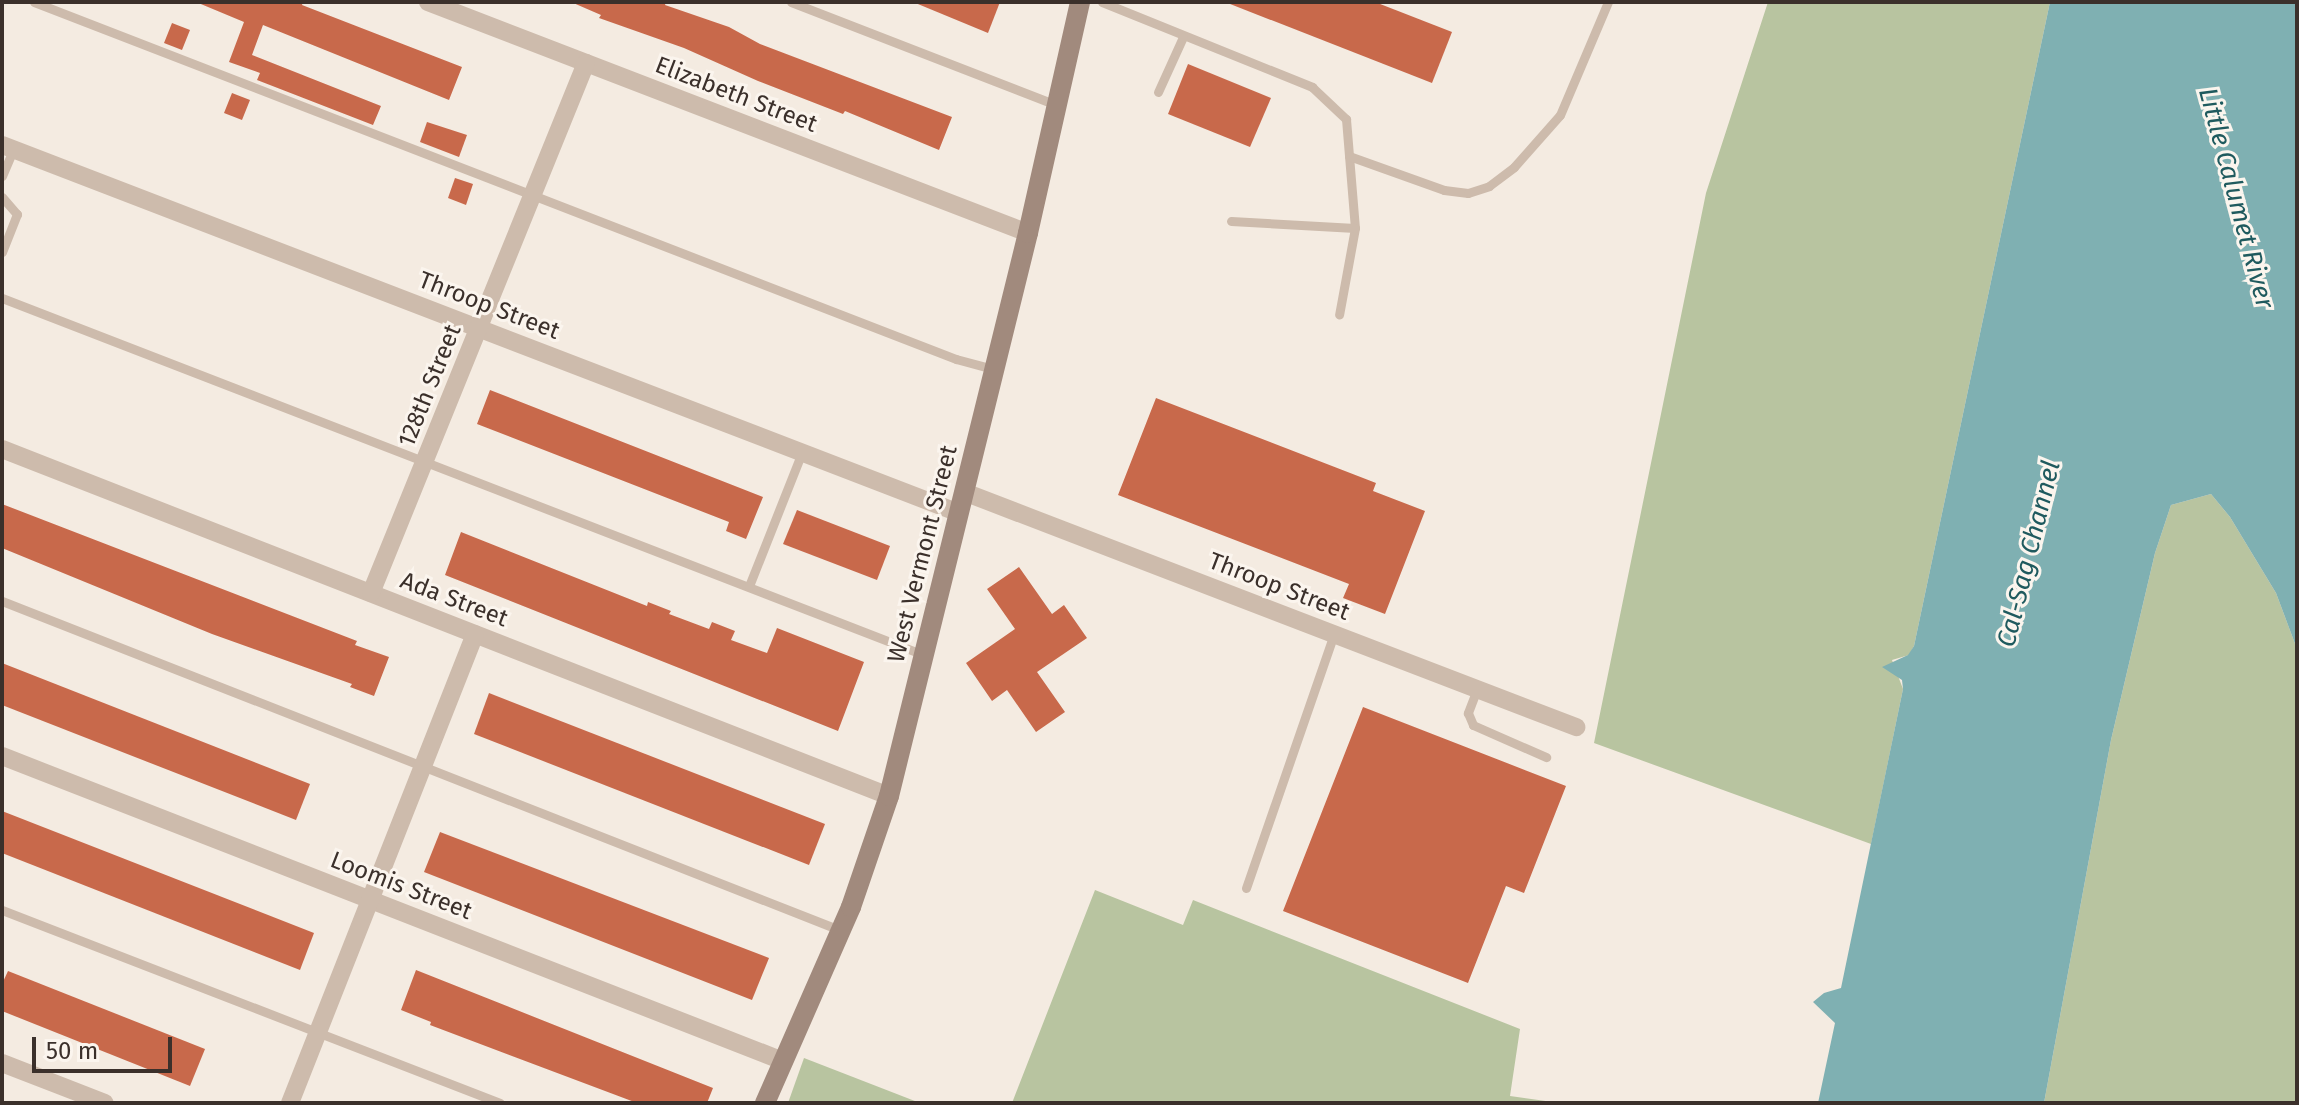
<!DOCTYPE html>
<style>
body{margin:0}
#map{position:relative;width:2299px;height:1105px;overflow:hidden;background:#f4ebe1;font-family:"Fira Sans",sans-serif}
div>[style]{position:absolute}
.green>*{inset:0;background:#b8c4a0}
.water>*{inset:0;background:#7fb0b2}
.building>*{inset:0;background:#c8694b}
.lane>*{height:9px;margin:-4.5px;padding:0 4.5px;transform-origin:4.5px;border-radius:4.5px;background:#cdbbac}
.street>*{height:18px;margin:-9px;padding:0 9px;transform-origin:9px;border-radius:9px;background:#cdbbac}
.secondary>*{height:20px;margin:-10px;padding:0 10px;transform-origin:10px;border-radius:10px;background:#a18a7d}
span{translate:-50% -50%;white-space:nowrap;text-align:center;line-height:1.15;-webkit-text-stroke:6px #fbf5ee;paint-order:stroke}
.street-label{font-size:24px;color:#3b302b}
.water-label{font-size:26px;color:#1f5a5e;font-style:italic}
.frame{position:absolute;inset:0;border:4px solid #3b302b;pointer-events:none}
.scale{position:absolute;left:32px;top:1037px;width:140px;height:36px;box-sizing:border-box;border:4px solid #3b302b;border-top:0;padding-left:10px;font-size:24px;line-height:28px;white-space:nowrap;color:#3b302b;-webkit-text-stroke:6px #fbf5ee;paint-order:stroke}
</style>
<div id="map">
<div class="green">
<div style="clip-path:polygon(1768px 2px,2050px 2px,1914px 646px,1909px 655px,1892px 660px,1903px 689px,1871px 844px,1594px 743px,1706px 193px)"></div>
<div style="clip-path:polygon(2211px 494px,2230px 517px,2276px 593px,2297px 649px,2297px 1103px,2044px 1103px,2111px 740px,2155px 553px,2171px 505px)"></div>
<div style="clip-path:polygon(1095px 890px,1183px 925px,1193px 900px,1520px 1029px,1510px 1096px,1560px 1103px,1012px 1103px)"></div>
<div style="clip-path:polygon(804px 1058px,920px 1103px,788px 1103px)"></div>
</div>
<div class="water">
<div style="clip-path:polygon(2050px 2px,2297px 2px,2297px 649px,2276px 593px,2230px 517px,2211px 494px,2171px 505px,2155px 553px,2111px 740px,2044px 1103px,1818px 1103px,1835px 1023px,1813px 1002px,1824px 993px,1841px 988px,1903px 689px,1902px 680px,1882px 667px,1908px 655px,1914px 646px)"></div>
</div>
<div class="building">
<div style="clip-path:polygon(196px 2px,303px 2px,302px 5px,462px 67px,449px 100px,263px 25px,252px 55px,381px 106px,373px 125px,257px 80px,260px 73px,229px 62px,244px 22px)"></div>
<div style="clip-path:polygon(571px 2px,666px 2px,665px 5px,729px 27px,760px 44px,952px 117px,939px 150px,845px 111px,843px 114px,758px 81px,684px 48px,599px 18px,601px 15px)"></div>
<div style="clip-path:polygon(913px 2px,1000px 2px,988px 33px)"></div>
<div style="clip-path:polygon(1225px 2px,1375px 2px,1452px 32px,1432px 83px)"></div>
<div style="clip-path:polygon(172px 23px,190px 30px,182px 50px,164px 43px)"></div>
<div style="clip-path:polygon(1188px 64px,1271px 98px,1250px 147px,1168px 114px)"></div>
<div style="clip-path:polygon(232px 93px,250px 100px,242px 120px,224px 113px)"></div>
<div style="clip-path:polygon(427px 122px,467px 135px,459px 157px,420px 142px)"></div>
<div style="clip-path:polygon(455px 178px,473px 184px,466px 205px,448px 198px)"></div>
<div style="clip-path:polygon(490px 390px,763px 497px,746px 539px,726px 531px,729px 522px,477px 424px)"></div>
<div style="clip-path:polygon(1156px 398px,1376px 483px,1373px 491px,1425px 511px,1385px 614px,1343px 598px,1349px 584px,1118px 495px)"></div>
<div style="clip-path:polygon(2px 504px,357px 641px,355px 645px,389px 657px,374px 696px,350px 687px,352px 684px,212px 634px,2px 548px)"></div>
<div style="clip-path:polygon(797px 510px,890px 546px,877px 580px,783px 544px)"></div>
<div style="clip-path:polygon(461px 532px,647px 606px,648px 602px,671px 611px,669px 614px,709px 629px,712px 622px,735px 631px,731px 640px,767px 653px,777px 628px,864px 662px,838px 731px,445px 575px)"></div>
<div style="clip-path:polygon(1019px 567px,1052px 614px,1064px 605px,1087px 638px,1037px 672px,1065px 712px,1036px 732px,1007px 690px,992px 701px,966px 663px,1015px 629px,987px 589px)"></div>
<div style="clip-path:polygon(2px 663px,310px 784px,296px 820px,2px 705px)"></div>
<div style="clip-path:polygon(489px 693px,825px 824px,809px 865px,474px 734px)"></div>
<div style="clip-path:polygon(1363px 707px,1566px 786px,1524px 893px,1506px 886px,1468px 983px,1283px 911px)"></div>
<div style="clip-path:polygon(2px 811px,314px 933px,300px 970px,2px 853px)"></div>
<div style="clip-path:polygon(440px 832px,769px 958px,752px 1000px,424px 872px)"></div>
<div style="clip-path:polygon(416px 970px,713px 1088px,707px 1103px,637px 1103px,430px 1025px,431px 1022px,401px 1010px)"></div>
<div style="clip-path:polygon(8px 971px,205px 1049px,190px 1086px,2px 1011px,2px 984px)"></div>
</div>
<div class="lane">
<div style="left:34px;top:2px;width:989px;rotate:21.17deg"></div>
<div style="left:956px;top:359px;width:39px;rotate:15deg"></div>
<div style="left:791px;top:2px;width:284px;rotate:21.2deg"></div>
<div style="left:1102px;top:2px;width:227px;rotate:22deg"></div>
<div style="left:1312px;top:87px;width:47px;rotate:43.3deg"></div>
<div style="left:1346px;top:119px;width:109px;rotate:85.3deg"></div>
<div style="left:1355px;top:228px;width:88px;rotate:100.4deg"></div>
<div style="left:1158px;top:92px;width:60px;rotate:-65.6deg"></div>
<div style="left:1349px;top:156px;width:101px;rotate:19.7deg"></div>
<div style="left:1444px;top:190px;width:24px;rotate:7deg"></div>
<div style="left:1468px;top:193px;width:22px;rotate:-18deg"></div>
<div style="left:1489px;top:186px;width:31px;rotate:-37deg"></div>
<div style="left:1514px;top:167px;width:69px;rotate:-48.5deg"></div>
<div style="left:1560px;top:115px;width:123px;rotate:-67deg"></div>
<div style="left:2px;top:176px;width:28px;rotate:-67deg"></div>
<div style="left:2px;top:197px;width:23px;rotate:49deg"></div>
<div style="left:17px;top:214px;width:41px;rotate:111.5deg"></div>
<div style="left:1231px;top:221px;width:124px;rotate:3.2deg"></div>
<div style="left:2px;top:298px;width:989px;rotate:21.17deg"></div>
<div style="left:749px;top:586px;width:144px;rotate:-68.4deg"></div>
<div style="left:2px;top:601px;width:900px;rotate:21.44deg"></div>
<div style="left:1477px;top:689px;width:26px;rotate:111deg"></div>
<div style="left:1468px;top:713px;width:13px;rotate:67deg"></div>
<div style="left:1473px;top:725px;width:80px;rotate:23.7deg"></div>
<div style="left:1246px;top:888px;width:269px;rotate:-70.9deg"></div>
<div style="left:2px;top:910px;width:534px;rotate:21.18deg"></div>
</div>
<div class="street">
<div style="left:428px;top:2px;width:643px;rotate:21.06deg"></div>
<div style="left:2px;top:145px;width:1025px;rotate:21.03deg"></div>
<div style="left:2px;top:449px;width:952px;rotate:21.37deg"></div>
<div style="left:964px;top:492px;width:656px;rotate:21.01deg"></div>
<div style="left:371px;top:593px;width:572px;rotate:-67.92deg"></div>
<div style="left:2px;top:756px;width:838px;rotate:21.33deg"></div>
<div style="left:2px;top:1063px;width:110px;rotate:21.2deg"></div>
<div style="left:290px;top:1103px;width:504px;rotate:-68.47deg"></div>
</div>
<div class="secondary">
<div style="left:765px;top:1103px;width:214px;rotate:-66.3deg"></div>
<div style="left:851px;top:907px;width:117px;rotate:-71.1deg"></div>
<div style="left:889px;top:796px;width:580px;rotate:-76.13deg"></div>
<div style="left:1028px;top:233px;width:237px;rotate:-77.3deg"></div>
</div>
<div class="street-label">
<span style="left:736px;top:95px;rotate:21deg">Elizabeth Street</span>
<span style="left:489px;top:306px;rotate:21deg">Throop Street</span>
<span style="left:430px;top:386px;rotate:-68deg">128th Street</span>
<span style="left:923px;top:554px;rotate:-76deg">West Vermont Street</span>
<span style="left:1279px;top:587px;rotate:21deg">Throop Street</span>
<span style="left:454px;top:600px;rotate:21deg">Ada Street</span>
<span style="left:401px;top:886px;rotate:21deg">Loomis Street</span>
</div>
<div class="water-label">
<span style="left:2236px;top:198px;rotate:75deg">Little Calumet River</span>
<span style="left:2029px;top:554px;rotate:-76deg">Cal-Sag Channel</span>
</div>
<div class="frame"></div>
<div class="scale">50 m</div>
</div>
